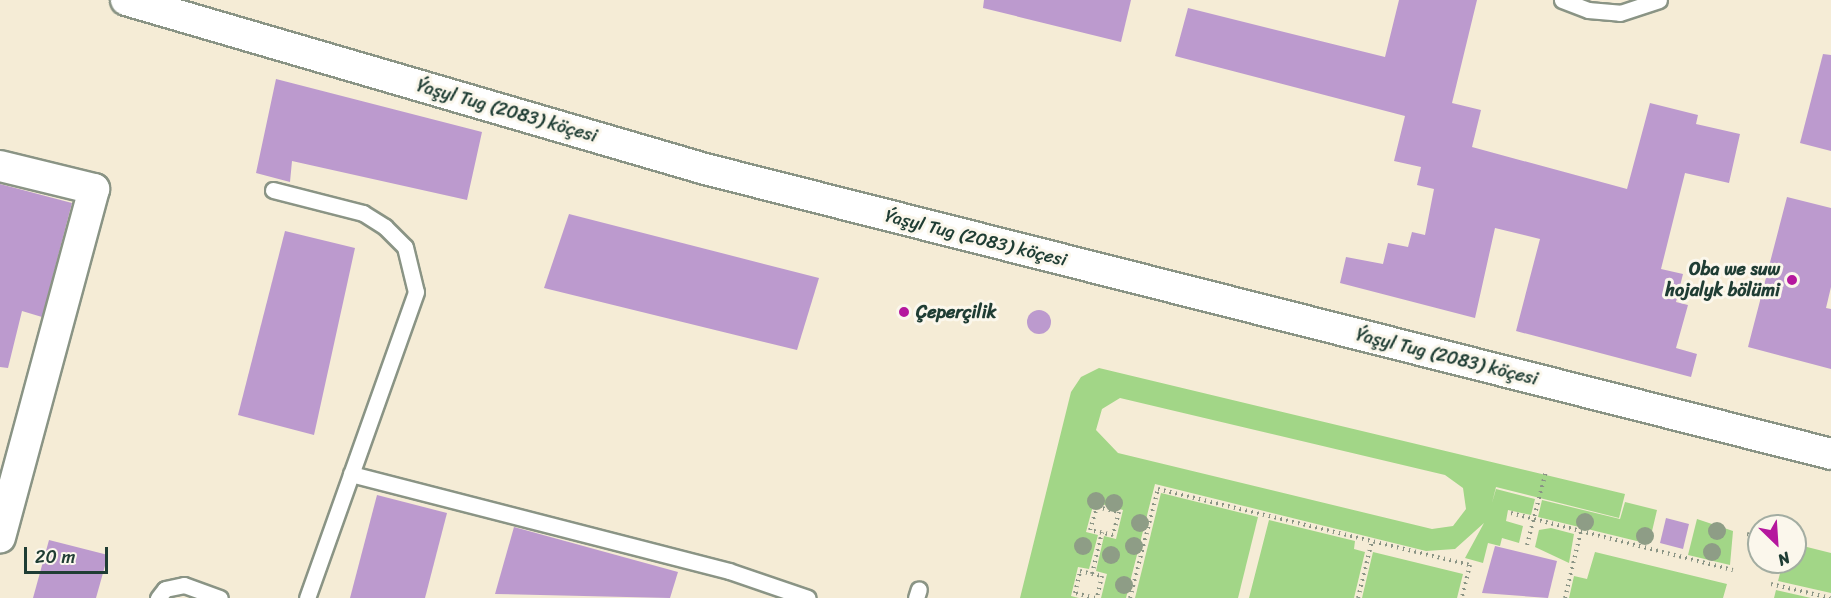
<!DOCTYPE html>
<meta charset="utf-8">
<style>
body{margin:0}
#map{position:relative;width:1831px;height:598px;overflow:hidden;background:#f5ecd6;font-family:Sriracha,sans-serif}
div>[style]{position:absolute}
.green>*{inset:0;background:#a2d687}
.building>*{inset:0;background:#bc9ace}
.round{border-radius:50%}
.path>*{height:4px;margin-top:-2px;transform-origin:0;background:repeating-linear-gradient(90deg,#8a9485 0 1.5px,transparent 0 6px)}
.roads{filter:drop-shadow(2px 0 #8a9485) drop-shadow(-2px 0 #8a9485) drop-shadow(0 2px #8a9485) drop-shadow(0 -2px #8a9485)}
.service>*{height:15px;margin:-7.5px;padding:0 7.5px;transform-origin:7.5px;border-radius:7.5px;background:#fff}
.minor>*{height:30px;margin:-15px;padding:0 15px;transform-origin:15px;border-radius:15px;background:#fff}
.trees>*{width:18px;height:18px;margin:-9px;border-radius:50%;background:#8e9d86}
.dots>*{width:16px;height:16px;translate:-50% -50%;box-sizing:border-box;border:3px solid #fbf7ec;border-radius:50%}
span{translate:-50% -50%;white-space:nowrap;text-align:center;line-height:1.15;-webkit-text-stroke:6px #fbf7ec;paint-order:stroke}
.street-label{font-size:18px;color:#1f3d34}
.poi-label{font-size:18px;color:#1f3d34;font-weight:700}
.right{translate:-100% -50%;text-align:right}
.left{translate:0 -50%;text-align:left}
.north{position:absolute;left:1747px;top:514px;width:60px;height:60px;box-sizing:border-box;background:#fbf7ec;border:2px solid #a3ada2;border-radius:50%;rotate:155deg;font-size:16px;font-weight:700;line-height:24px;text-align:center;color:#1f3d34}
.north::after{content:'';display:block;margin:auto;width:21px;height:27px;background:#b5179e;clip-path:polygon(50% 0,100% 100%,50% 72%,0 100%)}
.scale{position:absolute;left:24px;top:547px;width:84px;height:27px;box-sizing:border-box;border:3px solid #1f3d34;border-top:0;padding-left:8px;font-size:18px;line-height:21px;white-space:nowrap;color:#1f3d34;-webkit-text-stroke:4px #fbf7ec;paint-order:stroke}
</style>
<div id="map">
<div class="green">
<div style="clip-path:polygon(evenodd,1099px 368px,1625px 494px,1619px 518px,1496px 487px,1492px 503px,1496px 489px,1535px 499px,1531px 515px,1508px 510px,1506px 521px,1523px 526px,1519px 543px,1502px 538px,1500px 546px,1488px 543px,1483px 563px,1465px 558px,1484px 523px,1455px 549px,1426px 551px,1155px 484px,1126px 598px,1101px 598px,1107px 574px,1096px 571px,1104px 536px,1116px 539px,1123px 510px,1094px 502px,1086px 532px,1098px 535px,1089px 569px,1078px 567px,1071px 596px,1079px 598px,1020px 598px,1071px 392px,1081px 377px,1099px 368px,1120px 398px,1445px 475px,1463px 488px,1466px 509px,1453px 526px,1432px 529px,1118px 453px,1096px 430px,1102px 409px,1120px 398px)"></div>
<div style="clip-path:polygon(1161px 493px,1258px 517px,1238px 598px,1135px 598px)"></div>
<div style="clip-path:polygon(1542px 500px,1620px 519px,1625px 502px,1657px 510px,1649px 544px,1538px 517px)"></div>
<div style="clip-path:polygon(1697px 519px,1733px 531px,1730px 565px,1688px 555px)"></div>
<div style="clip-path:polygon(1269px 520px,1355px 541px,1354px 549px,1365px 552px,1354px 598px,1249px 598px)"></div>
<div style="clip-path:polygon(1551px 528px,1574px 534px,1569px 563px,1535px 547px,1539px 530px)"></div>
<div style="clip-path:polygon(1795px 544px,1831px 553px,1831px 593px,1778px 581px,1783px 562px,1795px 562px)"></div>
<div style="clip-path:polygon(1373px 552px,1463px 574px,1457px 598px,1362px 598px)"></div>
<div style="clip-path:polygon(1595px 552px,1727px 584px,1723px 598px,1569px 598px,1574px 576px,1587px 579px)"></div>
<div style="clip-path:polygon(1776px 590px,1811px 598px,1774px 598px)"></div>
</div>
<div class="building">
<div style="clip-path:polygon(984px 0,1131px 0,1121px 42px,983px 8px)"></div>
<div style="clip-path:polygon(1399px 0,1477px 0,1452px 103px,1481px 110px,1472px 147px,1627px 189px,1650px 103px,1698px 115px,1696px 124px,1740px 134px,1729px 183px,1685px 173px,1661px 269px,1683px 274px,1676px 302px,1688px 305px,1676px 348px,1697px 354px,1691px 377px,1516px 331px,1540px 239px,1495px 228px,1475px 318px,1340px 283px,1346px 257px,1383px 264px,1388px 243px,1408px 247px,1412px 232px,1425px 235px,1434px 189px,1417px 185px,1421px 167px,1394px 161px,1405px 116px,1175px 56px,1188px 8px,1385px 57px)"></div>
<div style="clip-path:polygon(1823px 54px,1831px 55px,1831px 151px,1800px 143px)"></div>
<div style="clip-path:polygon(276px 79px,482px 132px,467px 200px,292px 161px,290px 182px,256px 173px)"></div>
<div style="clip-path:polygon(0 184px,72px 203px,42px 317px,22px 311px,8px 368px,0 367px)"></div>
<div style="clip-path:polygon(1787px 197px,1831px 208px,1831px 287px,1826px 308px,1831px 309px,1831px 369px,1748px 347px)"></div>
<div style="clip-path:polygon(569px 214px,819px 278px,797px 350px,544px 288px)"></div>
<div style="clip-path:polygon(285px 231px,355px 248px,314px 435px,238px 415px)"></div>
<div class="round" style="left:1027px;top:310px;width:24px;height:24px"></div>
<div style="clip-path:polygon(377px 495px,447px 513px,425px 598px,350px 598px)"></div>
<div style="clip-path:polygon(1666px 518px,1689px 524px,1683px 549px,1660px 543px)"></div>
<div style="clip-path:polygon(514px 527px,678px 572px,670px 598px,495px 594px)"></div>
<div style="clip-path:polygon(49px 540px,108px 555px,96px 598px,33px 598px)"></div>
<div style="clip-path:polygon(1495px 546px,1557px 561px,1548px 598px,1482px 593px)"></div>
</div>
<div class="path">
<div style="left:1097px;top:507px;width:23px;rotate:13deg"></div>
<div style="left:1119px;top:512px;width:24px;rotate:105deg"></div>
<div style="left:1113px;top:535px;width:24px;rotate:-168deg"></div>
<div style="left:1090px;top:530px;width:24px;rotate:-73deg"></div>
<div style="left:1511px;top:513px;width:229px;rotate:14.4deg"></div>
<div style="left:1747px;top:534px;width:12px;rotate:14deg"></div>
<div style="left:1527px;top:545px;width:76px;rotate:-75.6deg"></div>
<div style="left:1092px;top:574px;width:43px;rotate:-76.6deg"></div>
<div style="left:1771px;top:584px;width:61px;rotate:13.3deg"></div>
<div style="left:1095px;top:598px;width:21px;rotate:-166deg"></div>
<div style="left:1075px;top:593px;width:23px;rotate:-77deg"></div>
<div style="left:1080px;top:571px;width:23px;rotate:13deg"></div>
<div style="left:1102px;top:576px;width:23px;rotate:103deg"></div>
<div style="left:1130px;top:598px;width:113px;rotate:-75.6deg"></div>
<div style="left:1158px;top:489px;width:321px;rotate:13.7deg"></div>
<div style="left:1470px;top:565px;width:34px;rotate:104deg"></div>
<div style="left:1358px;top:598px;width:59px;rotate:-76.2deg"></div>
<div style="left:1565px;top:598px;width:69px;rotate:-76.6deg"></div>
</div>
<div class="roads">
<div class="service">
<div style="left:1562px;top:0;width:28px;rotate:21deg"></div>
<div style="left:1588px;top:10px;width:32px;rotate:5deg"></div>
<div style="left:1620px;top:13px;width:41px;rotate:-18.4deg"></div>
<div style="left:273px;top:190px;width:93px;rotate:14.3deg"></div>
<div style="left:363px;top:213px;width:26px;rotate:32deg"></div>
<div style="left:385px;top:227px;width:28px;rotate:45deg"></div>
<div style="left:405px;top:247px;width:46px;rotate:76.3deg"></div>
<div style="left:416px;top:292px;width:325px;rotate:109.6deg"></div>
<div style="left:351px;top:474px;width:390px;rotate:14.4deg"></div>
<div style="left:729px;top:571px;width:83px;rotate:18.9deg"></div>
<div style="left:158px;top:598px;width:11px;rotate:-52deg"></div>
<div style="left:165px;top:589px;width:19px;rotate:-12deg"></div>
<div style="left:184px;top:585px;width:38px;rotate:20deg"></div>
<div style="left:916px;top:598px;width:9px;rotate:-72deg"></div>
</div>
<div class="minor">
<div style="left:126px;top:0;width:603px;rotate:16.27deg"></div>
<div style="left:705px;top:169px;width:1162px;rotate:14.2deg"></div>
<div style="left:0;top:166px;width:97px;rotate:13.7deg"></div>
<div style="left:94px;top:189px;width:361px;rotate:105.1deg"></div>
</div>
</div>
<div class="trees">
<div style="left:1096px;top:501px"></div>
<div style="left:1114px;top:503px"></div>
<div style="left:1585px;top:522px"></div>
<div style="left:1140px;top:523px"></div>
<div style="left:1717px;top:531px"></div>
<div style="left:1645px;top:536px"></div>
<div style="left:1083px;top:546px"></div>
<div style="left:1134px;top:546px"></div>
<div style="left:1712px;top:552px"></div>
<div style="left:1111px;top:555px"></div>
<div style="left:1124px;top:585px"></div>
</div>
<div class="dots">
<div style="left:1792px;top:280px;background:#b5179e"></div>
<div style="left:904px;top:312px;background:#b5179e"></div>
</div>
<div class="street-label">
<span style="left:507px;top:111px;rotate:16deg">Ýaşyl Tug (2083) köçesi</span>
<span style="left:976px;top:238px;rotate:14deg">Ýaşyl Tug (2083) köçesi</span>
<span style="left:1447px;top:357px;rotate:14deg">Ýaşyl Tug (2083) köçesi</span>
</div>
<div class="poi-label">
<span class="right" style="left:1780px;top:280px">Oba we suw<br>hojalyk bölümi</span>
<span class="left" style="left:916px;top:312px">Çeperçilik</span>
</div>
<div class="north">N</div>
<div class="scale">20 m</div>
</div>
